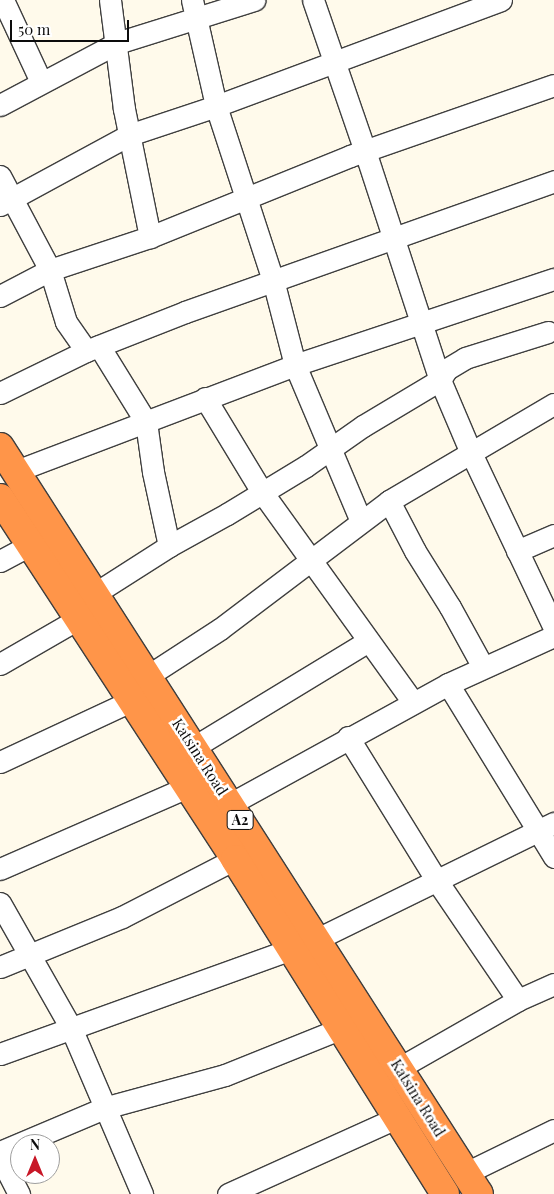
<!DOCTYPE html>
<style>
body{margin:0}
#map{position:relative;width:554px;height:1194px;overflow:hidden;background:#fffaeb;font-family:"Playfair Display",serif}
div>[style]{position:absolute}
.roads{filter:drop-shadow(1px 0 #3f3f3f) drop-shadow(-1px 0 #3f3f3f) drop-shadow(0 1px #3f3f3f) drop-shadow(0 -1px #3f3f3f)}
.minor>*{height:21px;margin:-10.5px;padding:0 10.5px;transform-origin:10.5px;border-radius:10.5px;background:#fff}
.highway>*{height:28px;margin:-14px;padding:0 14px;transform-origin:14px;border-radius:14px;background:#ff9549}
span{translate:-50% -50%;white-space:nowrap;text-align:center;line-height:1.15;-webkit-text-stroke:5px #fff;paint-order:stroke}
.shield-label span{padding:1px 4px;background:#fff;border:1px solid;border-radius:4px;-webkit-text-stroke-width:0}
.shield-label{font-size:14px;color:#0c0c0c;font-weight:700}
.street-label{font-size:15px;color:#0c0c0c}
.north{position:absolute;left:10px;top:1134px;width:50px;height:50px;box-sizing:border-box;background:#fff;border:1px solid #9e9e9e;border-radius:50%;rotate:0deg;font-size:14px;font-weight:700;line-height:20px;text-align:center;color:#0c0c0c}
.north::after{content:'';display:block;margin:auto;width:18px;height:22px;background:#c81727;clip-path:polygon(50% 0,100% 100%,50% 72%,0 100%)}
.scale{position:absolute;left:10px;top:20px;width:119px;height:22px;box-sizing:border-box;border:2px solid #0c0c0c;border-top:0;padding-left:6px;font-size:15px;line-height:18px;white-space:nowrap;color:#0c0c0c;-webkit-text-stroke:4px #fff;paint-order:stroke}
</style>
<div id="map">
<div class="roads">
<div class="minor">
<div style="left:3px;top:0;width:90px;rotate:65.1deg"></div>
<div style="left:110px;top:0;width:110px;rotate:82.7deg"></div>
<div style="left:124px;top:109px;width:131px;rotate:78.5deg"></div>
<div style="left:192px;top:0;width:109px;rotate:77.2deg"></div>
<div style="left:216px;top:106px;width:183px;rotate:71.9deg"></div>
<div style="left:273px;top:280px;width:88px;rotate:75.5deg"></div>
<div style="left:295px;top:365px;width:169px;rotate:67.1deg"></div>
<div style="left:313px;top:0;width:160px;rotate:71deg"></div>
<div style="left:365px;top:151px;width:241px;rotate:71.9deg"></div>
<div style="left:440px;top:380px;width:79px;rotate:67deg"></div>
<div style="left:471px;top:453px;width:194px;rotate:64.6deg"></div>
<div style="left:0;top:105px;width:132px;rotate:-27.9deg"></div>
<div style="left:117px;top:43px;width:144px;rotate:-17.4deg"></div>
<div style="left:0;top:176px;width:106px;rotate:62deg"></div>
<div style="left:50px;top:270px;width:54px;rotate:72.9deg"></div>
<div style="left:66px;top:322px;width:35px;rotate:55deg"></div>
<div style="left:0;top:205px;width:147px;rotate:-28.5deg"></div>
<div style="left:129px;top:135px;width:92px;rotate:-18.4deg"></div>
<div style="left:216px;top:106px;width:304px;rotate:-20.4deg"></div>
<div style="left:0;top:296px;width:56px;rotate:-27.5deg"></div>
<div style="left:50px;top:270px;width:105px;rotate:-18.3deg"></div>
<div style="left:150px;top:237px;width:216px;rotate:-22deg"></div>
<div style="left:350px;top:156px;width:216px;rotate:-19.2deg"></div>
<div style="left:99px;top:346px;width:89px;rotate:58.3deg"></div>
<div style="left:146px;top:422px;width:50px;rotate:82deg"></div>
<div style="left:153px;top:472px;width:76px;rotate:77.8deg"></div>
<div style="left:0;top:393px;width:96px;rotate:-26deg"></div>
<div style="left:86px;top:351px;width:106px;rotate:-21.5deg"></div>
<div style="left:185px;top:312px;width:392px;rotate:-19.5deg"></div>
<div style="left:205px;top:398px;width:110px;rotate:58.8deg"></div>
<div style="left:262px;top:492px;width:259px;rotate:54.3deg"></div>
<div style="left:16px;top:471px;width:298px;rotate:-20.8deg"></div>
<div style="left:295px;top:365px;width:273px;rotate:-18.4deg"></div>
<div style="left:389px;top:501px;width:56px;rotate:62.5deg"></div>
<div style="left:415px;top:551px;width:66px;rotate:58deg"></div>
<div style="left:450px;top:607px;width:68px;rotate:61.2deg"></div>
<div style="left:517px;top:551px;width:40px;rotate:-23.4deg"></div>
<div style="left:0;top:561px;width:34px;rotate:-28deg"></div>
<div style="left:94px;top:594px;width:89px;rotate:-32.6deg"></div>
<div style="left:169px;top:546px;width:66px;rotate:-28.9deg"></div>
<div style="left:227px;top:514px;width:92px;rotate:-31.3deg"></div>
<div style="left:306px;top:466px;width:70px;rotate:-35.1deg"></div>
<div style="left:363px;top:426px;width:90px;rotate:-30.9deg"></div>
<div style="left:440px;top:380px;width:13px;rotate:-58deg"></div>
<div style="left:447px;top:369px;width:21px;rotate:-31deg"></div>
<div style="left:465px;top:358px;width:87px;rotate:-17.4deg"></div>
<div style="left:0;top:664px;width:90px;rotate:-30deg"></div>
<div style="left:146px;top:677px;width:88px;rotate:-33deg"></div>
<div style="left:220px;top:629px;width:212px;rotate:-37.1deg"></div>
<div style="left:389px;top:501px;width:191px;rotate:-30.5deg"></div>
<div style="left:448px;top:684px;width:203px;rotate:58.5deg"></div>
<div style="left:348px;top:737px;width:169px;rotate:58.3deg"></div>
<div style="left:437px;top:881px;width:144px;rotate:55.8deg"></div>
<div style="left:194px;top:747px;width:204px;rotate:-31.3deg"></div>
<div style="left:0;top:762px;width:145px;rotate:-25deg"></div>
<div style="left:230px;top:804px;width:249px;rotate:-28.8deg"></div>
<div style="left:448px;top:684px;width:116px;rotate:-24.4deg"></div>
<div style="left:0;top:869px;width:205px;rotate:-23.6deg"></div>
<div style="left:0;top:903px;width:144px;rotate:60.4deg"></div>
<div style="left:71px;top:1028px;width:181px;rotate:66.8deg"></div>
<div style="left:317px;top:939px;width:264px;rotate:-26.1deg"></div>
<div style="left:0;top:967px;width:132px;rotate:-22.3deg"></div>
<div style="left:122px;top:917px;width:127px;rotate:-27.2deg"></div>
<div style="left:0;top:1054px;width:310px;rotate:-19.8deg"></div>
<div style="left:399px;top:1068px;width:137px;rotate:-29.7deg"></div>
<div style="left:518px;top:1000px;width:39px;rotate:-24deg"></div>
<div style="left:0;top:1152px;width:113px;rotate:-22.9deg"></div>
<div style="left:104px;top:1108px;width:125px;rotate:-15.3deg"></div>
<div style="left:225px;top:1075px;width:126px;rotate:-21.9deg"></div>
<div style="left:0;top:1157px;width:42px;rotate:62.8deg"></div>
<div style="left:466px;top:1173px;width:98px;rotate:-26deg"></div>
<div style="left:228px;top:1194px;width:184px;rotate:-24.3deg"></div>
</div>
<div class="highway">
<div style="left:0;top:447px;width:887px;rotate:57.33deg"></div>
<div style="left:0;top:498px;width:431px;rotate:56.9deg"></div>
<div style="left:235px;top:859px;width:395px;rotate:57.9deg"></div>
</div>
</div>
<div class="shield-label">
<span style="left:240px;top:820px">A2</span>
</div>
<div class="street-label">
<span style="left:200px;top:757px;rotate:57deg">Katsina Road</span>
<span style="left:418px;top:1098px;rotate:58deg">Katsina Road</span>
</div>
<div class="north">N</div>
<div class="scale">50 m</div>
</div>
